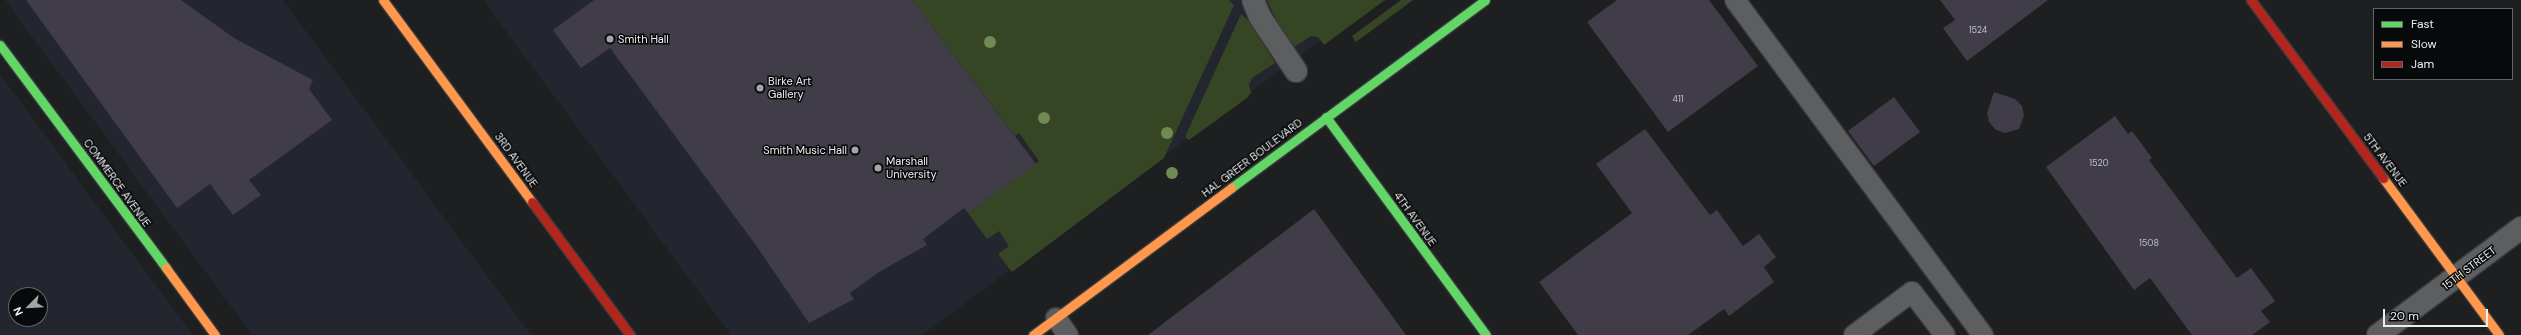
<!DOCTYPE html>
<style>
body{margin:0}
#map{position:relative;width:2521px;height:335px;overflow:hidden;background:#1e1f21;font-family:"DM Sans",sans-serif}
div>[style]{position:absolute}
.built>*{inset:0;background:#23262e}
.green>*{inset:0;background:#364624}
.building>*{inset:0;background:#403c48}
.roads{filter:drop-shadow(1px 0 #393a3b) drop-shadow(-1px 0 #393a3b) drop-shadow(0 1px #393a3b) drop-shadow(0 -1px #393a3b)}
.lane>*{height:20px;margin:-10px;padding:0 10px;transform-origin:10px;border-radius:10px;background:#5d5e5f}
.street>*{height:22px;margin:-11px;padding:0 11px;transform-origin:11px;border-radius:11px;background:#5d5e5f}
.fast>*{height:9px;margin:-4.5px;padding:0 4.5px;transform-origin:4.5px;border-radius:4.5px;background:#63d668}
.slow>*{height:9px;margin:-4.5px;padding:0 4.5px;transform-origin:4.5px;border-radius:4.5px;background:#ff974d}
.jam>*{height:9px;margin:-4.5px;padding:0 4.5px;transform-origin:4.5px;border-radius:4.5px;background:#b3261e}
.trees>*{width:12px;height:12px;margin:-6px;border-radius:50%;background:#708a54}
.dots>*{width:11px;height:11px;translate:-50% -50%;box-sizing:border-box;border:2px solid #08090a;border-radius:50%}
span{translate:-50% -50%;white-space:nowrap;text-align:center;line-height:1.15;-webkit-text-stroke:3px #08090a;paint-order:stroke}
.number-label{font-size:9px;color:#c1c1c5}
.number-label span{-webkit-text-stroke-width:0}
.poi-label{font-size:11px;color:#ecedef}
.left{translate:0 -50%;text-align:left}
.right{translate:-100% -50%;text-align:right}
.street-label{font-size:11px;color:#ecedef}
.legend{position:absolute;left:2373px;top:8px;width:140px;height:72px;box-sizing:border-box;background:#08090a;border:1px solid #636466;margin:0;padding:5px 7px;list-style:none;font-size:12px;color:#ecedef}
.legend li{display:flex;align-items:center;gap:8px;height:20px}
.legend b{width:20px;border:1px solid #636466}
.north{position:absolute;left:8px;top:287px;width:40px;height:40px;box-sizing:border-box;background:#08090a;border:1px solid #636466;border-radius:50%;rotate:246deg;font-size:11px;font-weight:700;line-height:16px;text-align:center;color:#ecedef}
.north::after{content:'';display:block;margin:auto;width:14px;height:18px;background:#a4a5a7;clip-path:polygon(50% 0,100% 100%,50% 72%,0 100%)}
.scale{position:absolute;left:2383px;top:309px;width:105px;height:18px;box-sizing:border-box;border:2px solid #ecedef;border-top:0;padding-left:5px;font-size:12px;line-height:14px;white-space:nowrap;color:#ecedef;-webkit-text-stroke:3px #08090a;paint-order:stroke}
</style>
<div id="map">
<div class="built">
<div style="clip-path:polygon(5px 0,283px 0,531px 335px,252px 335px)"></div>
<div style="clip-path:polygon(483px 0,1375px 0,922px 335px,731px 335px)"></div>
<div style="clip-path:polygon(evenodd,0 74px,165px 298px,193px 335px,0 335px,0 74px,16px 295px,40px 295px,40px 319px,16px 319px,16px 295px)"></div>
</div>
<div class="green">
<div style="clip-path:polygon(912px 0,1229px 0,1234px 5px,1164px 158px,1012px 272px,998px 254px,1009px 246px,999px 231px,987px 239px,968px 213px,1039px 161px,1019px 133px,1015px 136px)"></div>
<div style="clip-path:polygon(1267px 0,1385px 0,1324px 45px,1318px 37px,1311px 36px,1294px 47px,1277px 22px)"></div>
<div style="clip-path:polygon(1401px 0,1413px 0,1356px 42px,1352px 36px)"></div>
<div style="clip-path:polygon(1241px 14px,1248px 20px,1275px 63px,1252px 78px,1249px 85px,1251px 93px,1247px 98px,1189px 140px,1185px 137px)"></div>
</div>
<div class="building">
<div style="clip-path:polygon(26px 0,181px 0,234px 38px,313px 80px,309px 89px,332px 120px,249px 180px,261px 195px,233px 215px,210px 184px,177px 208px)"></div>
<div style="clip-path:polygon(594px 0,912px 0,1036px 164px,968px 213px,964px 208px,923px 239px,927px 245px,879px 272px,850px 293px,854px 299px,809px 323px,755px 244px,610px 48px,581px 68px,553px 30px)"></div>
<div style="clip-path:polygon(1617px 0,1709px 0,1758px 66px,1668px 132px,1587px 22px)"></div>
<div style="clip-path:polygon(1940px 0,2048px 0,1967px 61px,1943px 28px,1955px 20px)"></div>
<div style="clip-path:polygon(1994px 92px,2015px 99px,2022px 106px,2024px 116px,2019px 129px,2005px 133px,1996px 130px,1989px 122px,1987px 113px)"></div>
<div style="clip-path:polygon(1894px 97px,1920px 132px,1874px 166px,1848px 131px)"></div>
<div style="clip-path:polygon(2115px 116px,2128px 134px,2132px 131px,2152px 158px,2149px 160px,2237px 278px,2251px 268px,2275px 301px,2261px 311px,2270px 322px,2252px 335px,2192px 335px,2150px 278px,2134px 290px,2046px 167px)"></div>
<div style="clip-path:polygon(1645px 129px,1710px 215px,1717px 210px,1743px 246px,1759px 234px,1776px 257px,1764px 267px,1774px 282px,1729px 316px,1724px 309px,1688px 335px,1578px 335px,1539px 282px,1632px 213px,1596px 164px)"></div>
<div style="clip-path:polygon(1314px 209px,1406px 335px,1148px 335px)"></div>
</div>
<div class="roads">
<div class="lane">
<div style="left:1735px;top:0;width:417px;rotate:53.5deg"></div>
<div style="left:1056px;top:318px;width:21px;rotate:55deg"></div>
<div style="left:1854px;top:335px;width:72px;rotate:-36.6deg"></div>
<div style="left:1912px;top:292px;width:54px;rotate:52.5deg"></div>
</div>
<div class="street">
<div style="left:1253px;top:0;width:18px;rotate:68deg"></div>
<div style="left:1260px;top:17px;width:65px;rotate:56.3deg"></div>
<div style="left:2378px;top:335px;width:179px;rotate:-36.8deg"></div>
</div>
<div class="fast">
<div style="left:0;top:45px;width:278px;rotate:53.3deg"></div>
<div style="left:1326px;top:117px;width:270px;rotate:53.7deg"></div>
<div style="left:1231px;top:188px;width:316px;rotate:-36.5deg"></div>
</div>
<div class="slow">
<div style="left:383px;top:0;width:251px;rotate:53.6deg"></div>
<div style="left:2383px;top:178px;width:195px;rotate:53.5deg"></div>
<div style="left:166px;top:268px;width:83px;rotate:53.8deg"></div>
<div style="left:1033px;top:335px;width:247px;rotate:-36.6deg"></div>
</div>
<div class="jam">
<div style="left:2251px;top:0;width:222px;rotate:53.4deg"></div>
<div style="left:532px;top:202px;width:165px;rotate:53.6deg"></div>
</div>
</div>
<div class="trees">
<div style="left:990px;top:42px"></div>
<div style="left:1044px;top:118px"></div>
<div style="left:1167px;top:133px"></div>
<div style="left:1172px;top:173px"></div>
</div>
<div class="dots">
<div style="left:610px;top:39px;background:#a4a5a7"></div>
<div style="left:760px;top:88px;background:#a4a5a7"></div>
<div style="left:855px;top:150px;background:#a4a5a7"></div>
<div style="left:878px;top:168px;background:#a4a5a7"></div>
</div>
<div class="number-label">
<span style="left:1978px;top:30px">1524</span>
<span style="left:1678px;top:99px">411</span>
<span style="left:2099px;top:163px">1520</span>
<span style="left:2149px;top:243px">1508</span>
</div>
<div class="poi-label">
<span class="left" style="left:618px;top:39px">Smith Hall</span>
<span class="left" style="left:768px;top:88px">Birke Art<br>Gallery</span>
<span class="right" style="left:847px;top:150px">Smith Music Hall</span>
<span class="left" style="left:886px;top:168px">Marshall<br>University</span>
</div>
<div class="street-label">
<span style="left:1252px;top:158px;rotate:-37deg">HAL GREER BOULEVARD</span>
<span style="left:516px;top:160px;rotate:54deg">3RD AVENUE</span>
<span style="left:2385px;top:160px;rotate:53deg">5TH AVENUE</span>
<span style="left:117px;top:183px;rotate:54deg">COMMERCE AVENUE</span>
<span style="left:1415px;top:219px;rotate:54deg">4TH AVENUE</span>
<span style="left:2469px;top:268px;rotate:-37deg">15TH STREET</span>
</div>
<ul class="legend">
<li><b style="height:5px;background:#63d668"></b>Fast</li>
<li><b style="height:5px;background:#ff974d"></b>Slow</li>
<li><b style="height:5px;background:#b3261e"></b>Jam</li>
</ul>
<div class="north">N</div>
<div class="scale">20 m</div>
</div>
